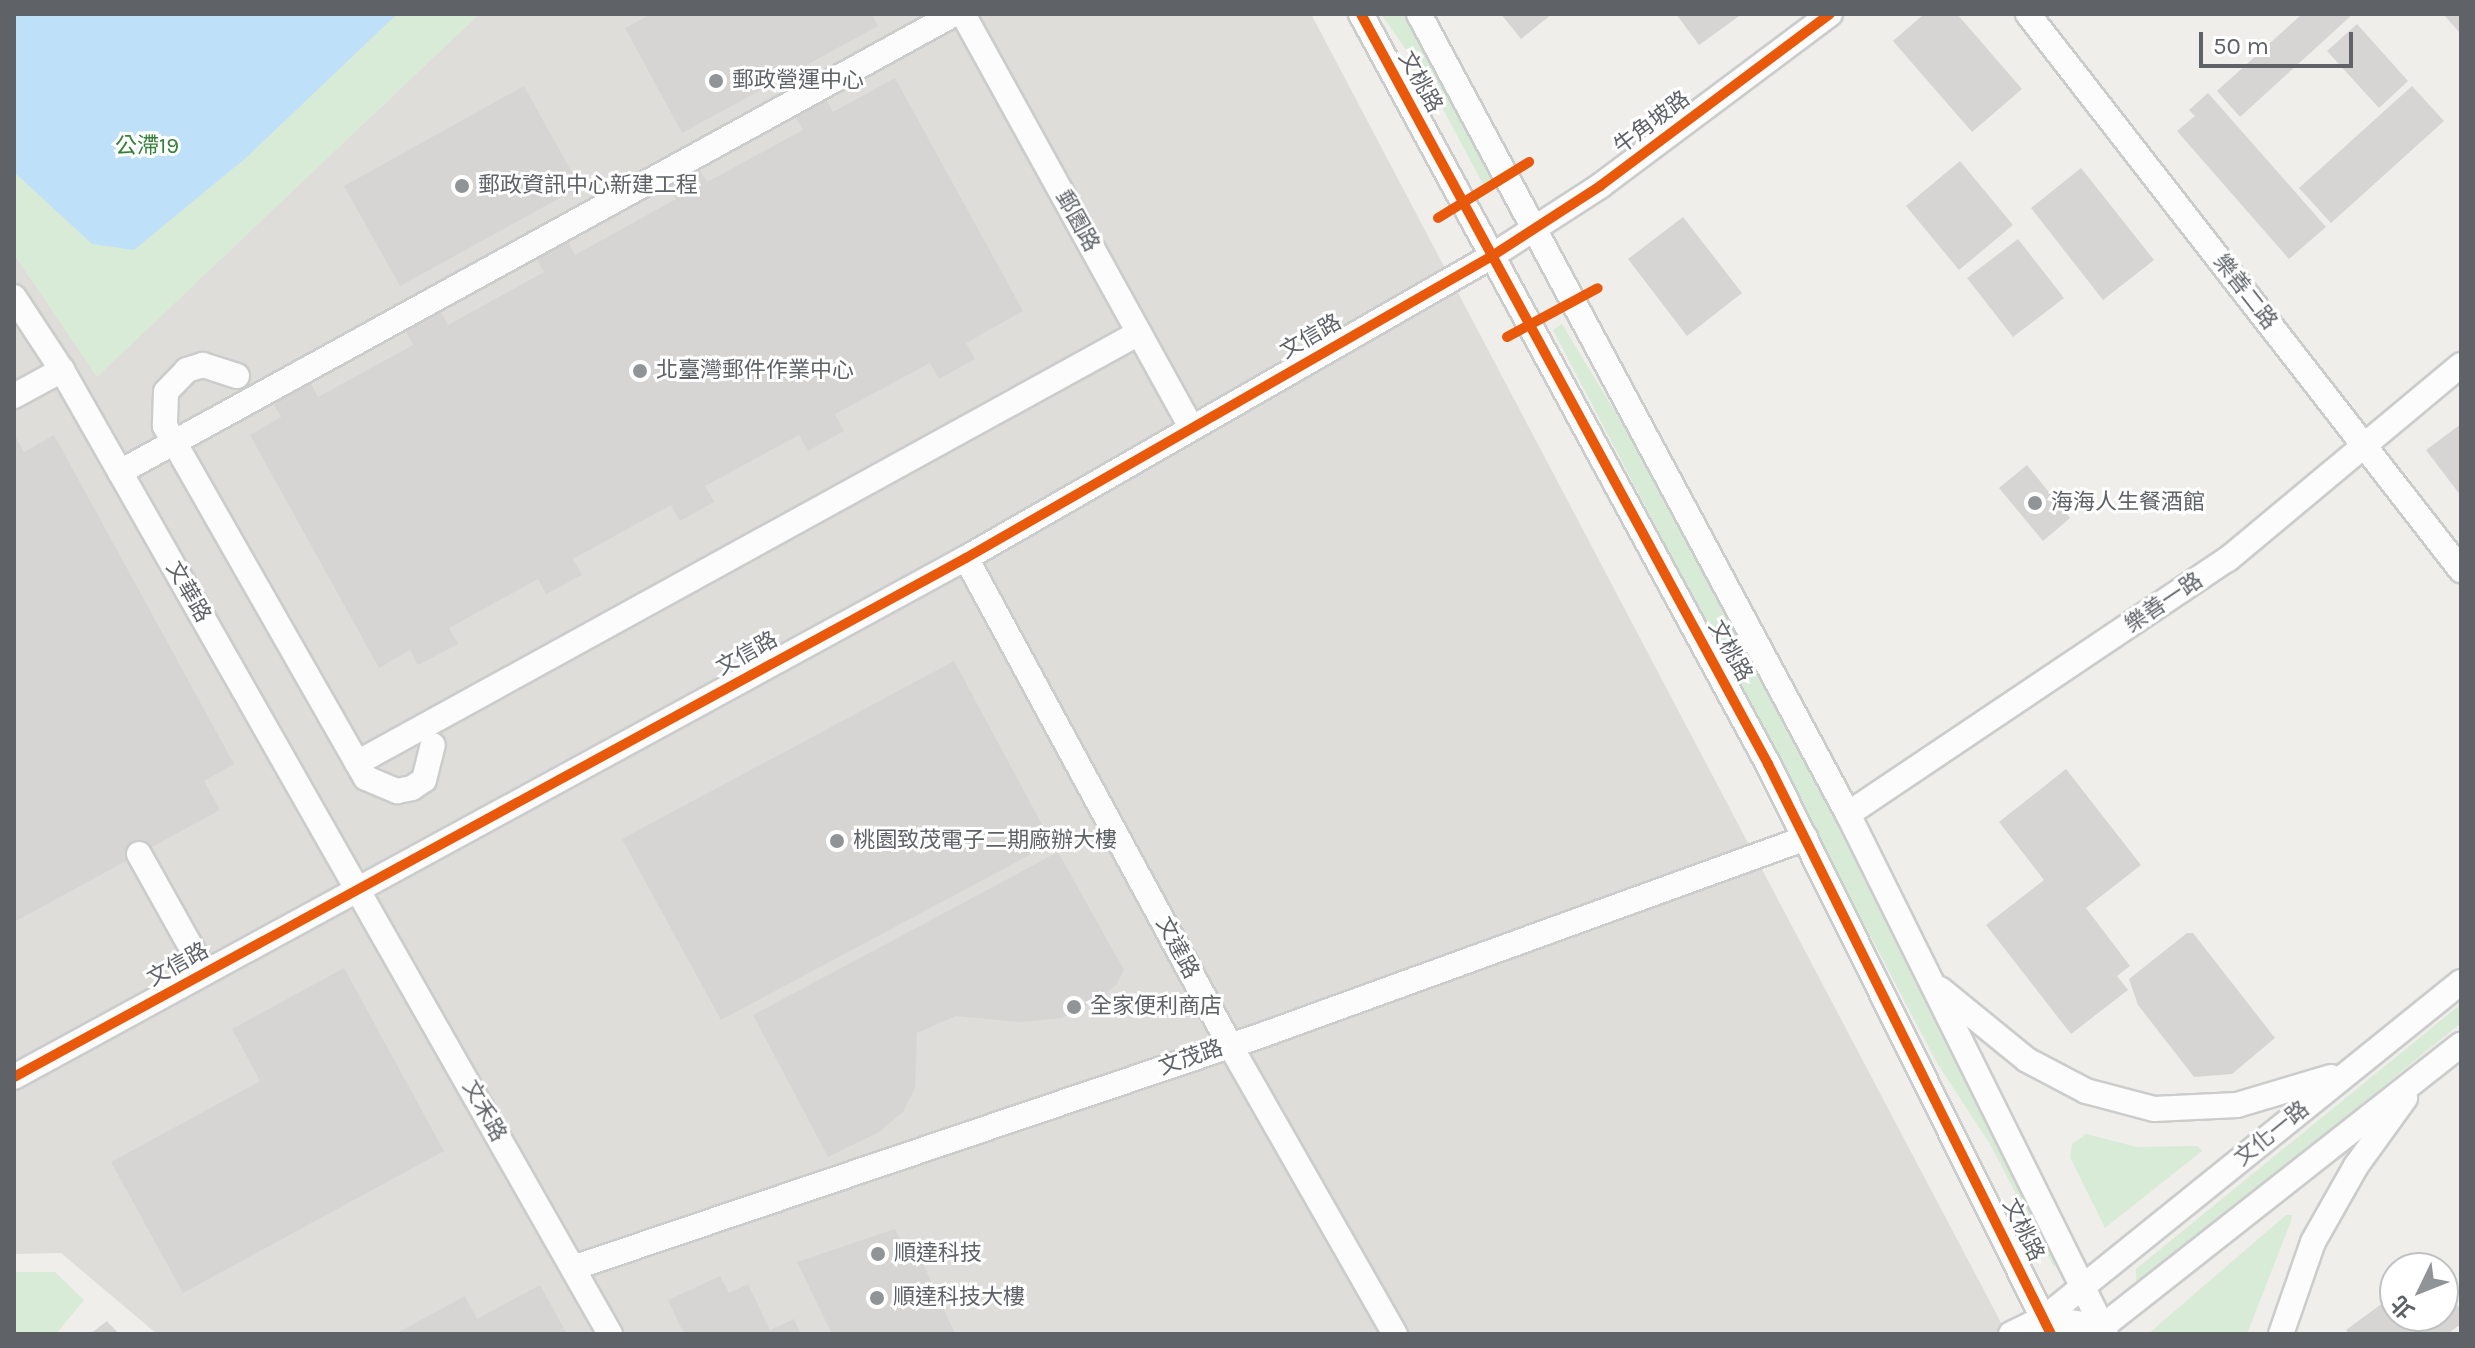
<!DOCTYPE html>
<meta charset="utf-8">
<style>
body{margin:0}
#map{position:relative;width:2475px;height:1348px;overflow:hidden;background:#efeeea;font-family:Karla,"Noto Sans TC",sans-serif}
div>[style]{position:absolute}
.industrial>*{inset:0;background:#dfddda}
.green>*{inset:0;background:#d8ebd6}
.water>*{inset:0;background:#bfe0f9}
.building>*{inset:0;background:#d6d5d3}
.roads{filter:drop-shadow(2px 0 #cbcccc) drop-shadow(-2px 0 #cbcccc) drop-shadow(0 2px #cbcccc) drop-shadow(0 -2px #cbcccc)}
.minor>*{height:24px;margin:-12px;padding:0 12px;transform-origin:12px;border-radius:12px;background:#fdfcfc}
.cycleway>*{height:10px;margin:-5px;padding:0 5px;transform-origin:5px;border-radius:5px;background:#e8590c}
.dots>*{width:22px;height:22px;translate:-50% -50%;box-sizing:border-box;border:4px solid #fff;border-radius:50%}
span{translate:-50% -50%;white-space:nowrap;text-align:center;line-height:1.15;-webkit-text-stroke:6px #fff;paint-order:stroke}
.poi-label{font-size:22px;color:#5f6368}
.left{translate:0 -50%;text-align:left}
.street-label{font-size:22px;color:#5f6368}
.park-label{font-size:22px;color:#348238}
.frame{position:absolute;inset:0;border:16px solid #5f6368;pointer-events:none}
.north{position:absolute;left:2379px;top:1252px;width:80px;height:80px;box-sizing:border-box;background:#fff;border:2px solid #bfc1c3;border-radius:50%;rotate:227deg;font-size:22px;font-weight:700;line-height:32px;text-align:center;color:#5f6368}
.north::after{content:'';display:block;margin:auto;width:28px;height:36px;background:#919496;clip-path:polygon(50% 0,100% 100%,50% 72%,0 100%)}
.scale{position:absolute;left:2199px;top:32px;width:154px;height:36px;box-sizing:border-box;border:4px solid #5f6368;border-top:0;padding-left:10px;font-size:24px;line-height:28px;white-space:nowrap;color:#5f6368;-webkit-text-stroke:6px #fff;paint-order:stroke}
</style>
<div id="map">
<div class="industrial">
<div style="clip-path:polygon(479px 14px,1311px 14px,2007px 1334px,157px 1334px,61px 1253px,14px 1254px,14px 254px,97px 376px)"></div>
</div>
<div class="green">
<div style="clip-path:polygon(14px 14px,479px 14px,97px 377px,14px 254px)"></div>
<div style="clip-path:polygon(1381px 14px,1403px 14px,1493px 182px,1484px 186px,1428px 81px)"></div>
<div style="clip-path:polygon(1562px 324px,1666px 496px,1768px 679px,2059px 1259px,2054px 1267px,1990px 1144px,1937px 1063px,1553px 330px)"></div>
<div style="clip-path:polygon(2461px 1004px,2461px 1023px,2146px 1280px,2136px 1281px,2136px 1269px)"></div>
<div style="clip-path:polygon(2086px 1134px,2137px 1147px,2198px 1146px,2202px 1151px,2105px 1228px,2070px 1157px,2072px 1144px)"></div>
<div style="clip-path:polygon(2286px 1215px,2292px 1215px,2291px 1221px,2247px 1334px,2148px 1334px)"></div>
<div style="clip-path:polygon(14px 1272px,55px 1272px,84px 1300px,56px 1334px,14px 1334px)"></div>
</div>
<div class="water">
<div style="clip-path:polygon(14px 14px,397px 14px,247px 157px,134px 250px,92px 244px,14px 172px)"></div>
</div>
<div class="building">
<div style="clip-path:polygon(651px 14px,872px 14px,878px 26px,682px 133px,625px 28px)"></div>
<div style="clip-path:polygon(1501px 14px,1552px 14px,1521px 39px)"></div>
<div style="clip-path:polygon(1676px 14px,1742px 14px,1699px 45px)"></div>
<div style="clip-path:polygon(1924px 14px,1957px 14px,2022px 89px,1972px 132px,1893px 41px)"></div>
<div style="clip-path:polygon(2302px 14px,2353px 14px,2240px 117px,2217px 91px)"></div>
<div style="clip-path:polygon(2443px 14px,2461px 14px,2461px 34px)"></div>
<div style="clip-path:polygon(2357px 24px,2408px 81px,2379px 108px,2327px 51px)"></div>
<div style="clip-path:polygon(895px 78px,1023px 311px,966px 343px,975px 359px,939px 379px,930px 363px,835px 414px,844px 431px,808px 451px,799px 435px,705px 486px,714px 502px,680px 521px,671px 505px,573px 559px,582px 575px,546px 594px,538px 579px,449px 628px,458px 644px,418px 665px,410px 650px,379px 668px,250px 435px,281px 417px,272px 401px,309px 380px,318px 397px,413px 345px,404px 328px,439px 309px,448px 325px,544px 272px,535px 256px,566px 239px,575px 255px,676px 199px,668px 183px,698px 167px,707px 182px,803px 130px,794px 114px,825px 97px,833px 112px)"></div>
<div style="clip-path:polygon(524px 86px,580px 187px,400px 286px,344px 186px)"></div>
<div style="clip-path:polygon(2412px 86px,2444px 121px,2331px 223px,2299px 188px)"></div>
<div style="clip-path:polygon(2208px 93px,2326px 227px,2289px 259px,2177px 131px,2195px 116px,2189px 110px)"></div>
<div style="clip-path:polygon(1960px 161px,2013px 225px,1959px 270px,1906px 206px)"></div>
<div style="clip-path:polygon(2081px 168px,2154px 260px,2103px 300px,2031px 208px)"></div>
<div style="clip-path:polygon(1683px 217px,1742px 293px,1687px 336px,1628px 259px)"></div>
<div style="clip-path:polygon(2018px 239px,2064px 298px,2013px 337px,1967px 278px)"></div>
<div style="clip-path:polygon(2461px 424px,2461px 496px,2426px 450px)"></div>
<div style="clip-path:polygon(14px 434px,24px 452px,54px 435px,234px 764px,204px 781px,220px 810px,14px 922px)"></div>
<div style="clip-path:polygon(2027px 465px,2070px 518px,2043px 541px,1999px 488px)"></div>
<div style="clip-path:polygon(954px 661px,1052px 843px,721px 1020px,622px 839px)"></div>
<div style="clip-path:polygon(2066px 769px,2141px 865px,2086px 908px,2130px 966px,2117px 976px,2128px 990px,2071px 1034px,1986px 925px,2044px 880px,1999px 822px)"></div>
<div style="clip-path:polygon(1058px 852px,1124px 970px,1117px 984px,1098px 1000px,1061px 1018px,1020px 1022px,956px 1016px,917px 1033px,915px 1088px,903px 1112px,879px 1132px,828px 1157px,753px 1015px)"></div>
<div style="clip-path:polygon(2187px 933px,2193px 933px,2275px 1038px,2232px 1074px,2194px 1077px,2138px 1005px,2129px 979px)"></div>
<div style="clip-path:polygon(344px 968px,444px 1151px,183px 1293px,111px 1162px,260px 1081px,232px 1029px)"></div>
<div style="clip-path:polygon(895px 1229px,904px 1248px,914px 1244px,955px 1334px,832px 1334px,797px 1262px)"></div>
<div style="clip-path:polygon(720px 1276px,729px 1293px,748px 1284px,770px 1330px,794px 1319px,801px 1334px,684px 1334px,668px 1300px)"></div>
<div style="clip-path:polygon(540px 1285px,567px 1334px,395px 1334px,465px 1296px,477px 1319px)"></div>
<div style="clip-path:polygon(2443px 1286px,2461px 1310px,2461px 1324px,2447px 1334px,2349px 1334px,2346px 1330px,2395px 1294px,2395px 1316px,2443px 1316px)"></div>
<div style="clip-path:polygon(107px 1321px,119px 1334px,90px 1334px)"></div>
</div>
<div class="roads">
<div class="minor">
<div style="left:963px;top:14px;width:473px;rotate:61.1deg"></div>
<div style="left:1361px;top:14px;width:853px;rotate:61.51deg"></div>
<div style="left:1768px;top:764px;width:636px;rotate:63.6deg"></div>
<div style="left:1419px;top:14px;width:908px;rotate:61.8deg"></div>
<div style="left:1848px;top:814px;width:580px;rotate:63.61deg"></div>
<div style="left:2028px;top:14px;width:705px;rotate:52.09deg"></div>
<div style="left:14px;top:297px;width:87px;rotate:56.7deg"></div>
<div style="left:62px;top:370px;width:1109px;rotate:60.38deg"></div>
<div style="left:237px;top:376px;width:36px;rotate:-162deg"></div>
<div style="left:203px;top:365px;width:17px;rotate:163deg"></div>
<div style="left:187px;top:370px;width:30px;rotate:134deg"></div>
<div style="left:166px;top:392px;width:34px;rotate:92deg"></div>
<div style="left:165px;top:426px;width:405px;rotate:60.3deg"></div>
<div style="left:366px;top:778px;width:34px;rotate:23deg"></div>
<div style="left:397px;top:791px;width:15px;rotate:-11deg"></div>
<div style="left:412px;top:788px;width:14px;rotate:-34deg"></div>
<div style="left:424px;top:780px;width:36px;rotate:-76deg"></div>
<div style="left:14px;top:396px;width:55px;rotate:-28.4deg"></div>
<div style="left:120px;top:472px;width:951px;rotate:-28.77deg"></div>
<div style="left:966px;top:558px;width:554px;rotate:61.54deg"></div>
<div style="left:1230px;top:1045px;width:333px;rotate:60.3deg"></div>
<div style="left:357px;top:763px;width:892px;rotate:-28.81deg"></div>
<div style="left:1848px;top:814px;width:458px;rotate:-33.9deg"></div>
<div style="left:2228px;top:559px;width:303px;rotate:-39.8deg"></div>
<div style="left:139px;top:854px;width:135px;rotate:60.8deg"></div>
<div style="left:1940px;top:989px;width:112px;rotate:39.2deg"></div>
<div style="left:2027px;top:1060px;width:67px;rotate:27.7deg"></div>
<div style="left:2086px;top:1091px;width:70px;rotate:14.8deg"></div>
<div style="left:2154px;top:1109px;width:83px;rotate:-2.8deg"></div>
<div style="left:2237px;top:1105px;width:98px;rotate:-16.6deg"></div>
<div style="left:14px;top:1077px;width:1084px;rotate:-28.6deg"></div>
<div style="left:966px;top:558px;width:607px;rotate:-29.86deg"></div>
<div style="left:1492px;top:256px;width:129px;rotate:-32.9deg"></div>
<div style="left:1600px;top:186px;width:287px;rotate:-36.8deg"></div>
<div style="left:573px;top:1268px;width:730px;rotate:-18.68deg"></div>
<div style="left:1265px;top:1034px;width:575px;rotate:-19.92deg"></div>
<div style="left:2044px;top:1318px;width:59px;rotate:8.8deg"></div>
<div style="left:2102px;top:1327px;width:457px;rotate:-38.2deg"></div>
<div style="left:2011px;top:1334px;width:37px;rotate:-26deg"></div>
<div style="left:2044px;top:1318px;width:536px;rotate:-38.86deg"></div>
<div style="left:2281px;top:1334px;width:97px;rotate:-70.8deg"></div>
<div style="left:2313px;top:1242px;width:87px;rotate:-60.5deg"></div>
<div style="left:2356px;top:1166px;width:84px;rotate:-54.2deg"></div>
</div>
</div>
<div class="cycleway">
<div style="left:1361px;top:14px;width:853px;rotate:61.51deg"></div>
<div style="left:1768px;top:764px;width:636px;rotate:63.6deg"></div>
<div style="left:1438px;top:218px;width:107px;rotate:-31.6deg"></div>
<div style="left:1507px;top:337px;width:103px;rotate:-28.3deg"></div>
<div style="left:14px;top:1077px;width:1084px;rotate:-28.6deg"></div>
<div style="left:966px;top:558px;width:607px;rotate:-29.86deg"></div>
<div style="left:1492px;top:256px;width:129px;rotate:-32.9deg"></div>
<div style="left:1600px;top:186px;width:287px;rotate:-36.8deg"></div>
</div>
<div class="dots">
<div style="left:716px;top:81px;background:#919496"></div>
<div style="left:462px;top:186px;background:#919496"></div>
<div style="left:640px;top:371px;background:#919496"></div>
<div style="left:2035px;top:503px;background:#919496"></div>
<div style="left:837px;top:841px;background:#919496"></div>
<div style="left:1074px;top:1007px;background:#919496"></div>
<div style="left:878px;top:1254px;background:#919496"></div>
<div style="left:877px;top:1298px;background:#919496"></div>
</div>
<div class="poi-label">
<span class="left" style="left:732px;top:81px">郵政營運中心</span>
<span class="left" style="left:478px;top:186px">郵政資訊中心新建工程</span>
<span class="left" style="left:656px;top:371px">北臺灣郵件作業中心</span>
<span class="left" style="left:2051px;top:503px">海海人生餐酒館</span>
<span class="left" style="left:853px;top:841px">桃園致茂電子二期廠辦大樓</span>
<span class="left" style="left:1090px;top:1007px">全家便利商店</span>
<span class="left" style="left:894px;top:1254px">順達科技</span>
<span class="left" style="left:893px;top:1298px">順達科技大樓</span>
</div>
<div class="street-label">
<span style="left:1420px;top:82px;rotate:61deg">文桃路</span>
<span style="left:1652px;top:123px;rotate:-37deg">牛角坡路</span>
<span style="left:1077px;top:221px;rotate:61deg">郵園路</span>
<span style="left:2245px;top:292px;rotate:52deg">樂善二路</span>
<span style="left:1311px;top:337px;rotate:-30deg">文信路</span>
<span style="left:188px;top:592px;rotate:60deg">文華路</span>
<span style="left:2164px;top:603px;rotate:-34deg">樂善一路</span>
<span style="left:1730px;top:651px;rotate:61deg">文桃路</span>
<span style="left:747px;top:654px;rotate:-29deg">文信路</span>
<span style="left:1177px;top:948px;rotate:62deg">文達路</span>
<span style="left:178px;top:965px;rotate:-29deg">文信路</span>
<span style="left:1191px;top:1058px;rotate:-19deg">文茂路</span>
<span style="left:484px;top:1111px;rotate:61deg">文禾路</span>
<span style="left:2272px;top:1134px;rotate:-39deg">文化一路</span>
<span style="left:2023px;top:1230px;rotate:64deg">文桃路</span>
</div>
<div class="park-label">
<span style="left:147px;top:147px">公滯19</span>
</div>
<div class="frame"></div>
<div class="north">北</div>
<div class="scale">50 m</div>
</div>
